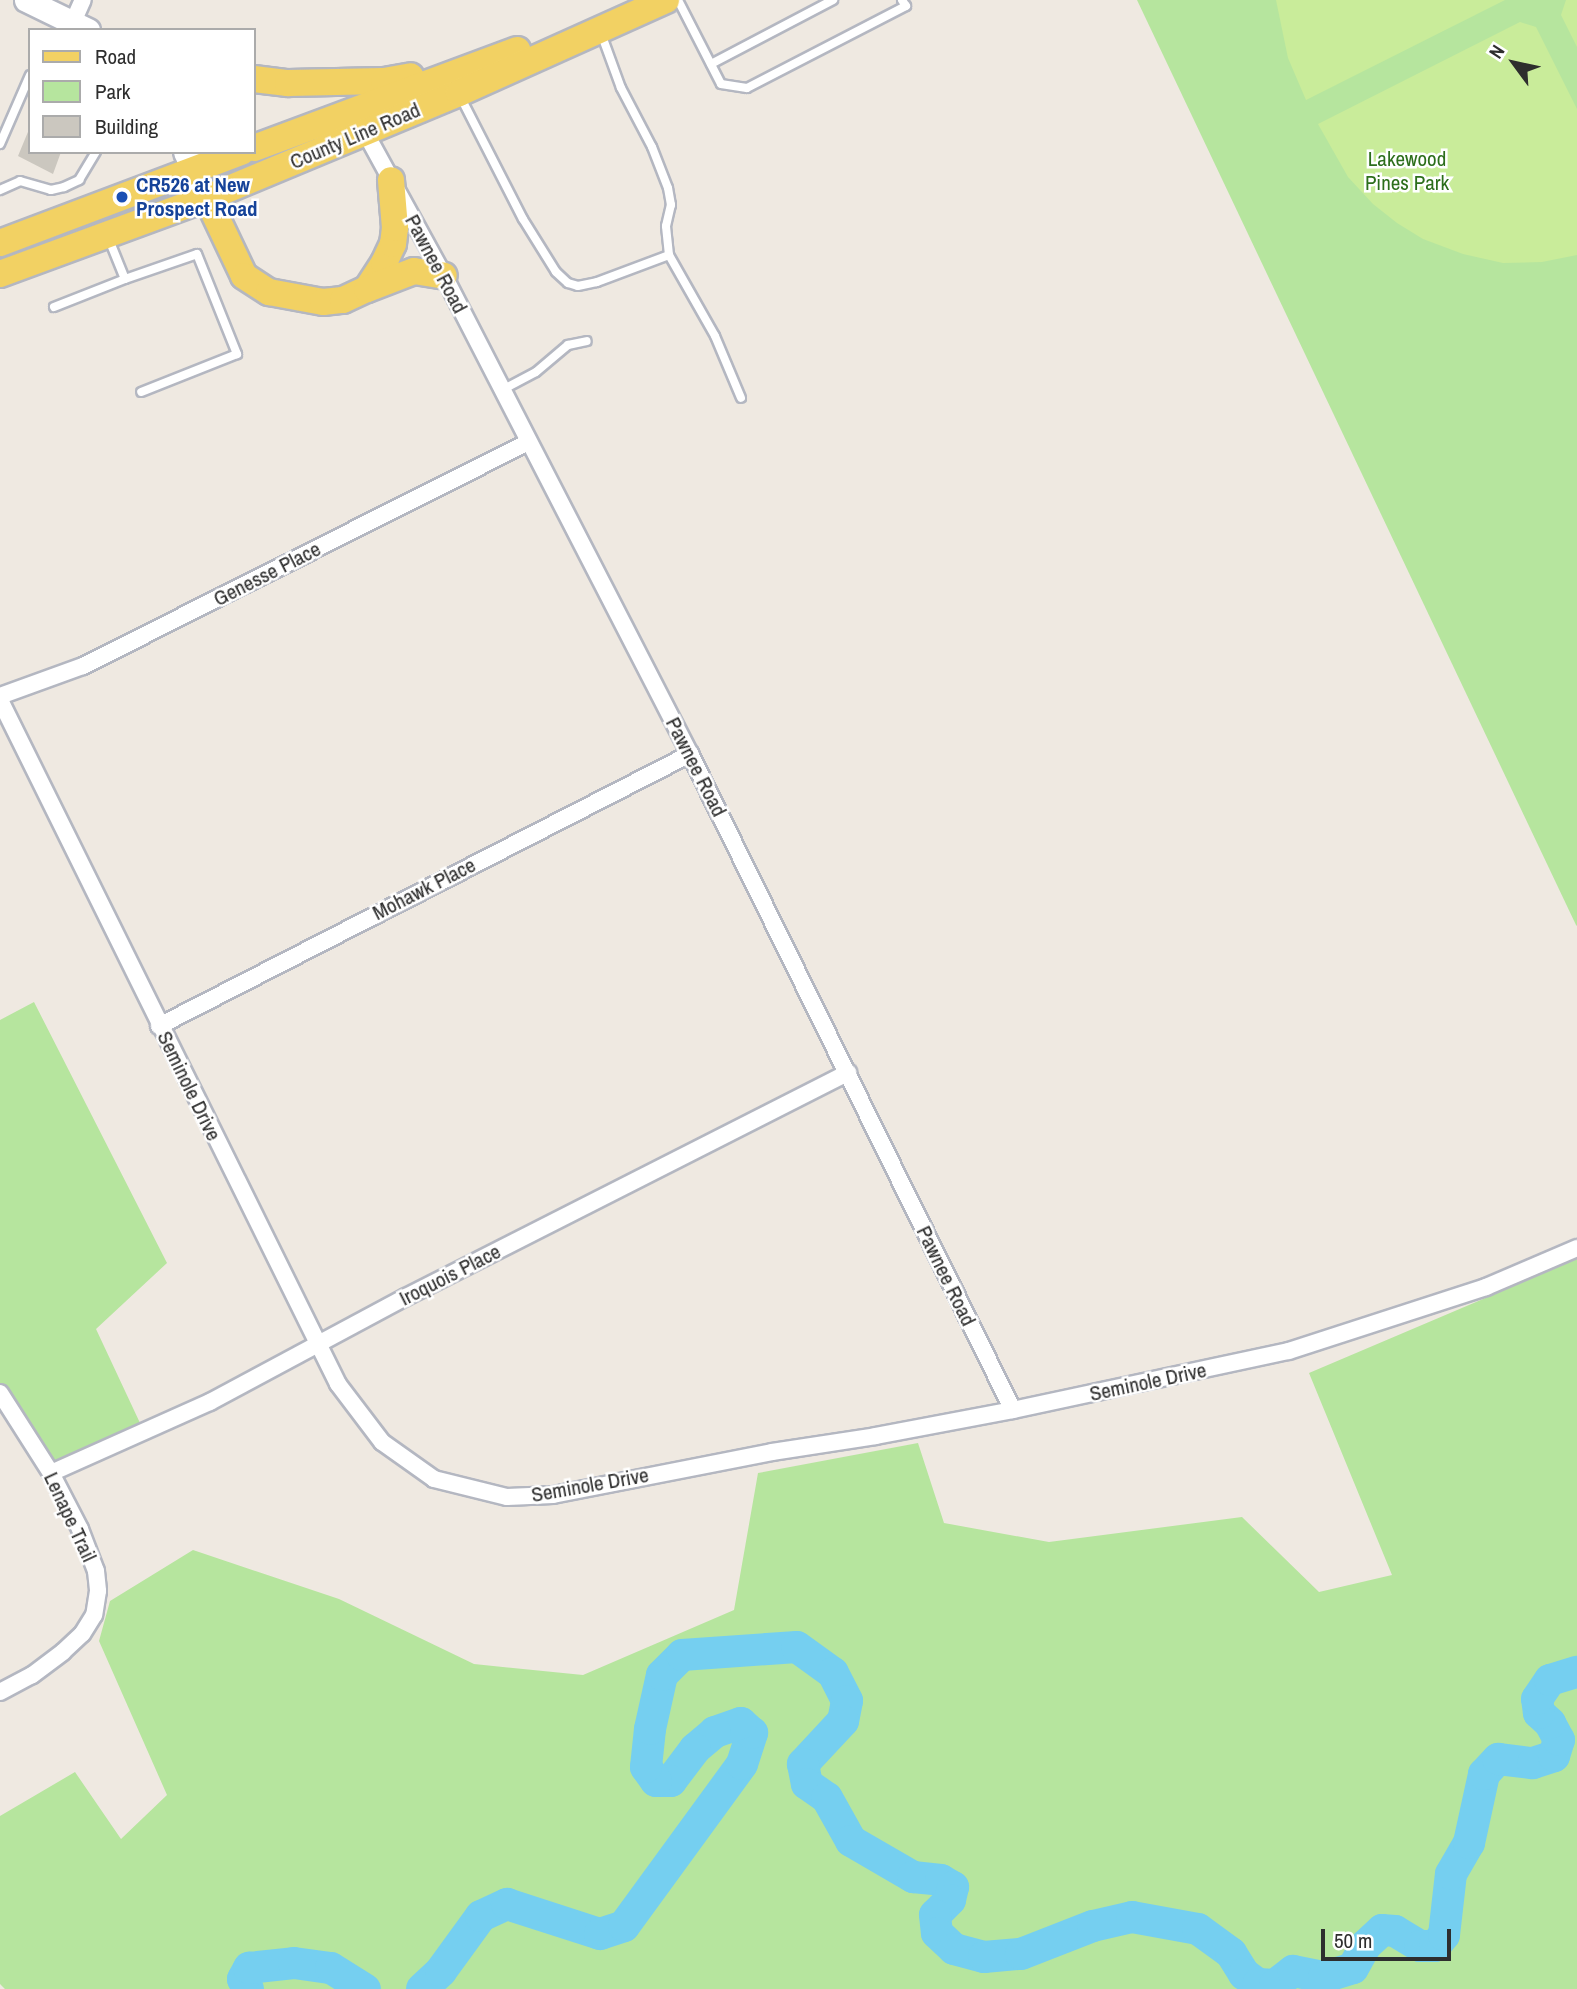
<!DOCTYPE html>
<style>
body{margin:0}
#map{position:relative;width:1577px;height:1989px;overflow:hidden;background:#efe9e1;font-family:"Archivo Narrow",sans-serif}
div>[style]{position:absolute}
.green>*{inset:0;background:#b6e59e}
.pitch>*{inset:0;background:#c9ec9a}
.river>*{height:32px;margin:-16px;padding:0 16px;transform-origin:16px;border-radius:16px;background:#75cff0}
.building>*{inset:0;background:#cbc7bf}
.roads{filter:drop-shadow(2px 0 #b4b7c1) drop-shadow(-2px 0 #b4b7c1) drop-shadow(0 2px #b4b7c1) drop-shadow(0 -2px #b4b7c1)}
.service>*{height:8px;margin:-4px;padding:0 4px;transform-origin:4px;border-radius:4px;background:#fff}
.minor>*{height:16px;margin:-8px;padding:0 8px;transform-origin:8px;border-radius:8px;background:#fff}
.secondary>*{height:23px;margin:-11.5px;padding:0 11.5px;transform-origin:11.5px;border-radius:11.5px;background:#fff}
.primary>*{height:26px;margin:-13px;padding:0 13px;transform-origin:13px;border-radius:13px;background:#f2d163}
.dots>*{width:19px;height:19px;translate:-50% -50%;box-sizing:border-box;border:4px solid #fff;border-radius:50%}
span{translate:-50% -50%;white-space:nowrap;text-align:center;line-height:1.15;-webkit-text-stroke:5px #fff;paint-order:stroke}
.street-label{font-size:21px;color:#2e2e2e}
.park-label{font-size:21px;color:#2c6e1b}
.transit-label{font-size:21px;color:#164399;font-weight:700}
.left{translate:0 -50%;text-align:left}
.legend{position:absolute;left:28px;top:28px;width:228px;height:126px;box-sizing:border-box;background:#fff;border:2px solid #ababab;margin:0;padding:9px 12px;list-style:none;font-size:21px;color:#2e2e2e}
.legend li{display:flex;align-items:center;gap:14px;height:35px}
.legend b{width:35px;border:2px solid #ababab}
.north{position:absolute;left:1479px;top:28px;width:70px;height:70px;-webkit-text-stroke:5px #fff;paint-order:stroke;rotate:303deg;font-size:19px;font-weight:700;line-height:28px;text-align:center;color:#2e2e2e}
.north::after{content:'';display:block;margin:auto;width:24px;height:32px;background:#2e2e2e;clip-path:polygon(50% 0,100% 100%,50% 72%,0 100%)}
.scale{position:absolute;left:1321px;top:1929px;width:130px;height:32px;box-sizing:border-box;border:4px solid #2e2e2e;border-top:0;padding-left:9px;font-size:21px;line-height:24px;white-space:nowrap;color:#2e2e2e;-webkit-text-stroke:5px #fff;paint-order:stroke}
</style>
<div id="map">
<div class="green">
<div style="clip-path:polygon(1137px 0,1577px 0,1577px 926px,1576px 925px)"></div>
<div style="clip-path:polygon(34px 1002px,167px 1263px,96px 1329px,140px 1423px,55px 1461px,0 1391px,0 1020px)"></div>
<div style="clip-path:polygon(1577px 1259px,1577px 1989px,5px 1989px,0 1984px,0 1816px,75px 1772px,121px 1839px,167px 1795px,99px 1641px,110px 1601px,193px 1550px,339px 1599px,474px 1664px,583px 1675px,734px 1610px,758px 1473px,918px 1443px,944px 1523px,1049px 1542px,1242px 1517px,1319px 1592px,1392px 1575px,1309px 1373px)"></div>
</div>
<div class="pitch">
<div style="clip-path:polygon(1276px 0,1505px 0,1306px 100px,1288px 58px)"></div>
<div style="clip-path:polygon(1566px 0,1577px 0,1577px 47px,1561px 15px)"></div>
<div style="clip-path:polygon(1520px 22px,1536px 27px,1577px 109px,1577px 255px,1542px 262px,1503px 263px,1463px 254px,1423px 239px,1397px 223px,1373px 204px,1348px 177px,1318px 124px)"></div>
</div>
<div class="river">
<div style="left:248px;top:1989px;width:11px;rotate:-117deg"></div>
<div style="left:243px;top:1979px;width:13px;rotate:-61deg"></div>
<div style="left:249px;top:1968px;width:45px;rotate:-6.3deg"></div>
<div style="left:294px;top:1963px;width:37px;rotate:8deg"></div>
<div style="left:331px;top:1968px;width:40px;rotate:32deg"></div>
<div style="left:422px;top:1989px;width:26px;rotate:-43deg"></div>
<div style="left:441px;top:1971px;width:68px;rotate:-54deg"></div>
<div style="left:481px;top:1916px;width:29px;rotate:-25deg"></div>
<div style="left:507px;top:1904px;width:98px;rotate:17.9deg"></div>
<div style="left:600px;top:1934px;width:25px;rotate:-18deg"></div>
<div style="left:624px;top:1926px;width:200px;rotate:-53.9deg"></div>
<div style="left:742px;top:1764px;width:33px;rotate:-72deg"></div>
<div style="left:752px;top:1733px;width:15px;rotate:-138deg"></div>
<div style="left:741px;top:1723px;width:28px;rotate:161deg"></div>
<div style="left:715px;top:1732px;width:26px;rotate:140deg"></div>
<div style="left:695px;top:1749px;width:40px;rotate:127deg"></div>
<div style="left:671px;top:1781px;width:15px;rotate:180deg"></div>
<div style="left:656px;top:1781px;width:17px;rotate:-126deg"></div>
<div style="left:646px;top:1767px;width:38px;rotate:-84deg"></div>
<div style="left:650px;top:1729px;width:55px;rotate:-77.5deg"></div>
<div style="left:662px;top:1675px;width:28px;rotate:-45deg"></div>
<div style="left:682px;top:1655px;width:115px;rotate:-4deg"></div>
<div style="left:797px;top:1647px;width:44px;rotate:35.8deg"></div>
<div style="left:833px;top:1673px;width:31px;rotate:63deg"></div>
<div style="left:847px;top:1701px;width:20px;rotate:101deg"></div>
<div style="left:843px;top:1721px;width:59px;rotate:132.9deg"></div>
<div style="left:803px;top:1764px;width:20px;rotate:79deg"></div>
<div style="left:807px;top:1784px;width:24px;rotate:35deg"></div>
<div style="left:827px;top:1798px;width:49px;rotate:60.8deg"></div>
<div style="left:851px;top:1841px;width:72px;rotate:30.1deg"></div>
<div style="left:913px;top:1877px;width:28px;rotate:6deg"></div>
<div style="left:941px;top:1880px;width:14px;rotate:30deg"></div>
<div style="left:953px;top:1887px;width:13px;rotate:103deg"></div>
<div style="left:950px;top:1900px;width:21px;rotate:135deg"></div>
<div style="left:935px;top:1915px;width:18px;rotate:84deg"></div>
<div style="left:937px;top:1933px;width:23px;rotate:43deg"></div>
<div style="left:954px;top:1949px;width:31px;rotate:15deg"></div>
<div style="left:984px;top:1957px;width:37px;rotate:-5deg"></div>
<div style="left:1021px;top:1954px;width:77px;rotate:-21.3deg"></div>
<div style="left:1093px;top:1926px;width:40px;rotate:-13deg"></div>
<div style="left:1132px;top:1917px;width:67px;rotate:10.3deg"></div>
<div style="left:1198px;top:1929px;width:41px;rotate:36deg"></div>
<div style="left:1231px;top:1953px;width:25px;rotate:58deg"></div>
<div style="left:1244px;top:1974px;width:17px;rotate:36deg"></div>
<div style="left:1258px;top:1984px;width:17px;rotate:3deg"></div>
<div style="left:1275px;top:1985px;width:23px;rotate:-38deg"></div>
<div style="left:1293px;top:1971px;width:32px;rotate:11deg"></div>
<div style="left:1324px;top:1977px;width:30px;rotate:-17deg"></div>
<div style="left:1353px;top:1968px;width:26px;rotate:-61deg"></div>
<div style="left:1366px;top:1945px;width:22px;rotate:-43deg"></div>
<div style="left:1382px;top:1930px;width:13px;rotate:4deg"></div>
<div style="left:1395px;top:1931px;width:29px;rotate:31deg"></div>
<div style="left:1420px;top:1946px;width:15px"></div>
<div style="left:1435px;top:1946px;width:14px;rotate:-51deg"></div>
<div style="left:1444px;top:1935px;width:61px;rotate:-83.5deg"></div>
<div style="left:1451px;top:1874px;width:36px;rotate:-60deg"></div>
<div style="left:1469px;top:1843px;width:71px;rotate:-77.7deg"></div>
<div style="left:1484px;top:1774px;width:21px;rotate:-47deg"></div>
<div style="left:1498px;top:1759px;width:35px;rotate:7deg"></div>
<div style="left:1533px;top:1763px;width:22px;rotate:-18deg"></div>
<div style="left:1554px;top:1756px;width:17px;rotate:-73deg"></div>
<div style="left:1559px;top:1740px;width:19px;rotate:-118deg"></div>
<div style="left:1550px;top:1723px;width:15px;rotate:-138deg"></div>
<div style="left:1539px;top:1713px;width:14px;rotate:-98deg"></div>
<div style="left:1537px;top:1699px;width:23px;rotate:-56deg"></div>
<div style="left:1550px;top:1680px;width:28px;rotate:-17deg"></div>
</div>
<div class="building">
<div style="clip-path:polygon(30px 127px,30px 152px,61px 152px,53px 174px,18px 156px)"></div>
</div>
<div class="roads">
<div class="service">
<div style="left:678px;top:0;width:94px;rotate:62.9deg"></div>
<div style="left:721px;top:84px;width:26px;rotate:9deg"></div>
<div style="left:747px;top:88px;width:179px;rotate:-27.3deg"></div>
<div style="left:906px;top:6px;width:7px;rotate:-124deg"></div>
<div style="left:711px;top:64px;width:138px;rotate:-27.7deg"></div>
<div style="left:460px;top:96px;width:138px;rotate:62.9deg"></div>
<div style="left:523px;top:219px;width:62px;rotate:58.1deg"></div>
<div style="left:556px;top:272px;width:16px;rotate:43deg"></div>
<div style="left:568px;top:283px;width:10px;rotate:17deg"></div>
<div style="left:578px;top:286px;width:19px;rotate:-12deg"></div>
<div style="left:597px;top:282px;width:77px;rotate:-20.6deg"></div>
<div style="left:669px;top:255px;width:29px;rotate:-96deg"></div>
<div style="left:666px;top:226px;width:22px;rotate:-77deg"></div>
<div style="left:671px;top:205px;width:17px;rotate:-100deg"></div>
<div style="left:668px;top:188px;width:44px;rotate:-111.3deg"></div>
<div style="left:652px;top:147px;width:67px;rotate:-117.7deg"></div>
<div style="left:621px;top:88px;width:59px;rotate:-110deg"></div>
<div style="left:0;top:144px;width:75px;rotate:-66.5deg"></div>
<div style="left:0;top:190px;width:22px;rotate:-24deg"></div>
<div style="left:20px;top:181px;width:32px;rotate:16deg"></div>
<div style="left:51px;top:190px;width:13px;rotate:-13deg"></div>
<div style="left:64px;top:187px;width:17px;rotate:-25deg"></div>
<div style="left:79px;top:180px;width:33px;rotate:-59deg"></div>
<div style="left:108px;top:237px;width:45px;rotate:68deg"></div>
<div style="left:125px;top:279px;width:76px;rotate:-19.1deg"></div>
<div style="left:197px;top:254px;width:108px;rotate:68.2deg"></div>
<div style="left:237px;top:354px;width:103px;rotate:158.4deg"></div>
<div style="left:669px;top:255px;width:93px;rotate:60.4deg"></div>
<div style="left:715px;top:336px;width:67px;rotate:67.2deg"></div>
<div style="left:54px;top:307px;width:76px;rotate:-21.5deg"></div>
<div style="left:502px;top:390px;width:38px;rotate:-28deg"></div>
<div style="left:536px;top:372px;width:42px;rotate:-40.2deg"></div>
<div style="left:568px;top:345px;width:19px;rotate:-12deg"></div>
</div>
<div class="minor">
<div style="left:73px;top:22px;width:24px;rotate:-66deg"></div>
<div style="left:365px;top:132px;width:164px;rotate:61.3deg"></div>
<div style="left:444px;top:276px;width:538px;rotate:62.77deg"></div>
<div style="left:690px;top:754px;width:731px;rotate:63.79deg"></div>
<div style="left:0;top:696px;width:88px;rotate:-19.9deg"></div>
<div style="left:83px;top:666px;width:499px;rotate:-26.7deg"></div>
<div style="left:0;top:700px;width:763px;rotate:63.7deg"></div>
<div style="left:338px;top:1384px;width:73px;rotate:52.8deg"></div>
<div style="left:382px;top:1442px;width:64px;rotate:35.4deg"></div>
<div style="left:434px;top:1479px;width:75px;rotate:13.9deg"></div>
<div style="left:507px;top:1497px;width:46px;rotate:-2.5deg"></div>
<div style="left:553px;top:1495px;width:223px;rotate:-11.1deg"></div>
<div style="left:772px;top:1452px;width:105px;rotate:-8.7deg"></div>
<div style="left:876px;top:1436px;width:139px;rotate:-10.7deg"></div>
<div style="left:1013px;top:1410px;width:282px;rotate:-12.1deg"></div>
<div style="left:1289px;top:1351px;width:207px;rotate:-18deg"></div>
<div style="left:1486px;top:1287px;width:99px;rotate:-23.2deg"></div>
<div style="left:159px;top:1026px;width:597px;rotate:-27.12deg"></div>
<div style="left:0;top:1393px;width:95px;rotate:57.5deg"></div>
<div style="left:51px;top:1473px;width:63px;rotate:62.6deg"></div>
<div style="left:80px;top:1529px;width:45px;rotate:69.1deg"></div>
<div style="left:96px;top:1571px;width:20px;rotate:84deg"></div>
<div style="left:98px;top:1591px;width:24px;rotate:99deg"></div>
<div style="left:94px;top:1615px;width:22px;rotate:122deg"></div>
<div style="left:82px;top:1634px;width:26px;rotate:137deg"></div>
<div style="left:63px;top:1652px;width:39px;rotate:143deg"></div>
<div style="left:32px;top:1675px;width:36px;rotate:152deg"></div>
<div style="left:51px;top:1473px;width:174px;rotate:-24.1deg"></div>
<div style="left:210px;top:1402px;width:222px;rotate:-28.2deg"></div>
<div style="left:406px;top:1297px;width:496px;rotate:-26.9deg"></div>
</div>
<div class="secondary">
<div style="left:26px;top:0;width:69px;rotate:25.8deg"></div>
<div style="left:185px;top:152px;width:51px;rotate:64.4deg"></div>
</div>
<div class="primary">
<div style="left:254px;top:79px;width:34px;rotate:7deg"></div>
<div style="left:288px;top:83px;width:96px;rotate:-1.2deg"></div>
<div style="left:384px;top:81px;width:27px;rotate:-10deg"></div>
<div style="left:254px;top:148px;width:281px;rotate:-20.4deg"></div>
<div style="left:207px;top:198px;width:86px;rotate:64.6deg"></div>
<div style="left:244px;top:276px;width:30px;rotate:33deg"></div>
<div style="left:269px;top:292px;width:55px;rotate:10.5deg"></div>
<div style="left:323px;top:302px;width:20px;rotate:-6deg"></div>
<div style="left:343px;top:300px;width:26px;rotate:-25deg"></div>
<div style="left:367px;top:289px;width:31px;rotate:-57deg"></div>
<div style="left:384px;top:263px;width:21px;rotate:-65deg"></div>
<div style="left:393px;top:244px;width:16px;rotate:-83deg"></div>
<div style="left:395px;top:228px;width:48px;rotate:-94.8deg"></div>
<div style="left:0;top:243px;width:258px;rotate:-20.7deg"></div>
<div style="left:0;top:274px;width:221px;rotate:-20.2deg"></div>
<div style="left:207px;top:198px;width:273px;rotate:-22.6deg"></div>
<div style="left:459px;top:93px;width:227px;rotate:-24.2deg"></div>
<div style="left:367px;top:289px;width:50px;rotate:-21deg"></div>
<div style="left:414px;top:271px;width:30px;rotate:9deg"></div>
</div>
</div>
<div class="dots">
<div style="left:122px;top:197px;background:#1a4fb4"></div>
</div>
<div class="street-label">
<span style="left:355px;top:136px;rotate:-23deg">County Line Road</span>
<span style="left:436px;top:264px;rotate:62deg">Pawnee Road</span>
<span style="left:267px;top:574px;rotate:-27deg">Genesse Place</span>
<span style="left:696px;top:767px;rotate:63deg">Pawnee Road</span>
<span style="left:424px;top:889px;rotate:-27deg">Mohawk Place</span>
<span style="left:189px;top:1086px;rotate:64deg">Seminole Drive</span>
<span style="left:450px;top:1275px;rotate:-27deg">Iroquois Place</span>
<span style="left:946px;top:1276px;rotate:64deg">Pawnee Road</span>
<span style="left:1148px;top:1382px;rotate:-12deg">Seminole Drive</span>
<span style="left:590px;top:1485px;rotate:-10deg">Seminole Drive</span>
<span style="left:70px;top:1517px;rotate:65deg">Lenape Trail</span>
</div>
<div class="park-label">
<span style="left:1407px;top:171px">Lakewood<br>Pines Park</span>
</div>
<div class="transit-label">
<span class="left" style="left:136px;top:197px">CR526 at New<br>Prospect Road</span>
</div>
<ul class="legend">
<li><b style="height:9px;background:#f2d163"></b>Road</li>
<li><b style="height:19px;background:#b6e59e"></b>Park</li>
<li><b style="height:19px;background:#cbc7bf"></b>Building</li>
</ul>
<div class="north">N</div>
<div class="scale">50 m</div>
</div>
